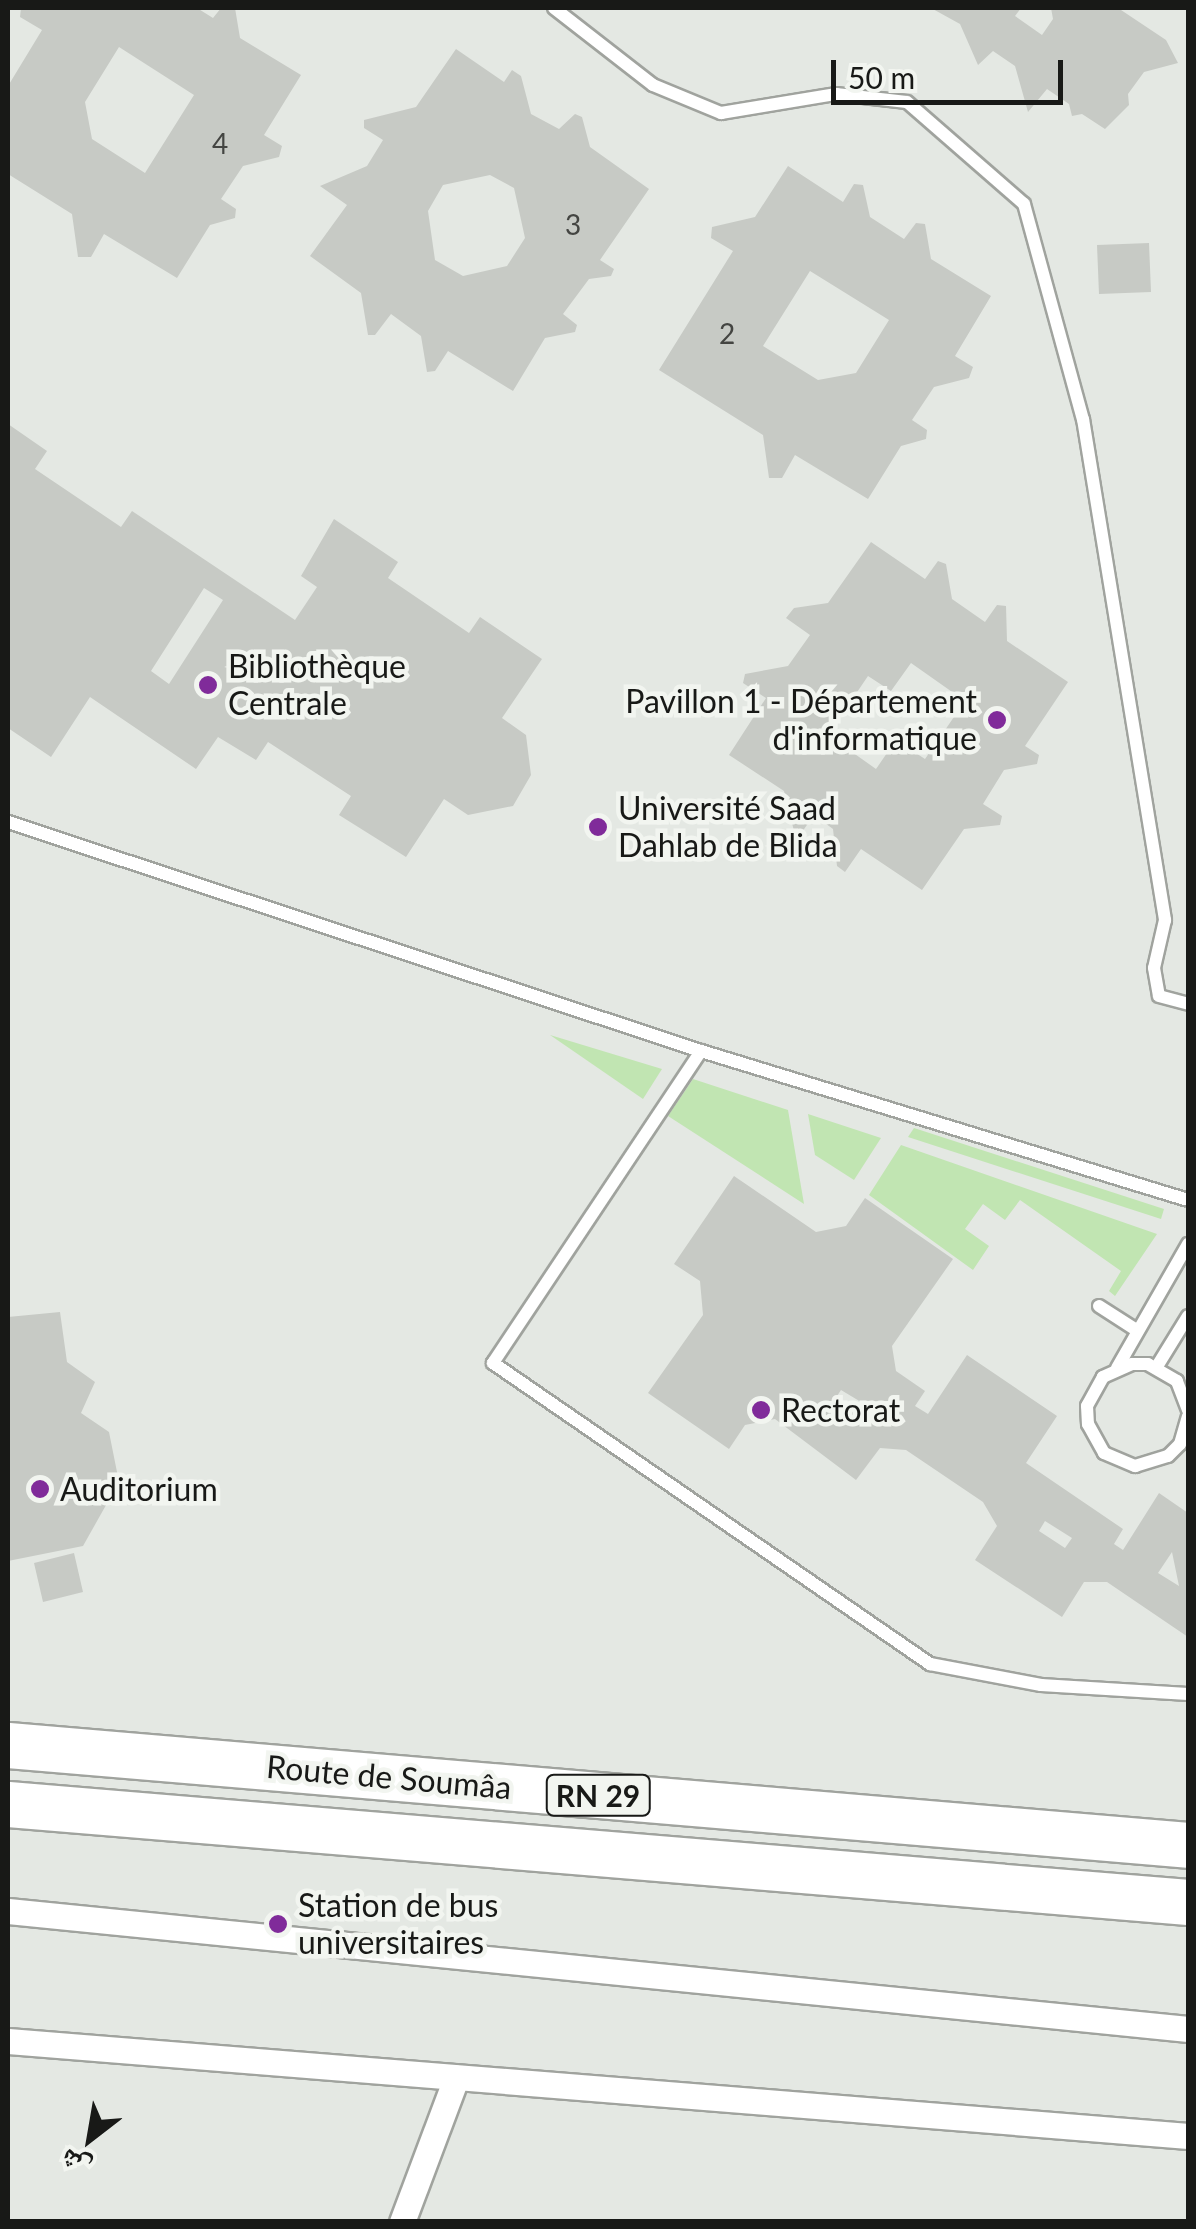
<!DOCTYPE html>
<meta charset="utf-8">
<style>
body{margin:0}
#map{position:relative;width:1196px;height:2229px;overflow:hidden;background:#e4e8e3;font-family:Lato,"Noto Naskh Arabic",sans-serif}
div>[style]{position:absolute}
.green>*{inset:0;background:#c1e5b2}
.building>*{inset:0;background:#c7cac5}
.roads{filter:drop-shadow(2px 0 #a0a39e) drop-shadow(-2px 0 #a0a39e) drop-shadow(0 2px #a0a39e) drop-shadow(0 -2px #a0a39e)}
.lane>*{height:12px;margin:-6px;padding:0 6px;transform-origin:6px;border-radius:6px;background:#fff}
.street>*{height:25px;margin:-12.5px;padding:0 12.5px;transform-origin:12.5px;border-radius:12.5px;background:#fff}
.highway>*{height:45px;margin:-22.5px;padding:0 22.5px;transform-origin:22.5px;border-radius:22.5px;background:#fff}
.dots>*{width:28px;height:28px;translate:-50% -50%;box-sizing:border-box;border:5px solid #f2f5f0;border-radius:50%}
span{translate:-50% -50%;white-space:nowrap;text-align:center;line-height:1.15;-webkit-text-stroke:9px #f2f5f0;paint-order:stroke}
.number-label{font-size:28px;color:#444542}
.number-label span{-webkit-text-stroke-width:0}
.shield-label span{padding:2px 8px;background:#f2f5f0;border:2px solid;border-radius:8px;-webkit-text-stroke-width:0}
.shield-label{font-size:30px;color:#181917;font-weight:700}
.poi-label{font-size:32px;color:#181917}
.left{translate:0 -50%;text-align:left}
.right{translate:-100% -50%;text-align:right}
.street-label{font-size:32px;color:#181917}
.frame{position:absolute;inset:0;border:10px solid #181917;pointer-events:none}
.north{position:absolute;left:40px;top:2089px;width:100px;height:100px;-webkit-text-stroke:8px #f2f5f0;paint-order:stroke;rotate:211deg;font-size:28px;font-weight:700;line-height:40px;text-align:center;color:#181917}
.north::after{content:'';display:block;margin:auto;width:35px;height:45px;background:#181917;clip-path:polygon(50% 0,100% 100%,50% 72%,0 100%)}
.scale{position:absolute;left:831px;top:60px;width:232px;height:45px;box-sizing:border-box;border:5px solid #181917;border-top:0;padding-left:12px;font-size:30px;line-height:35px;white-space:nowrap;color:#181917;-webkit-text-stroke:8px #f2f5f0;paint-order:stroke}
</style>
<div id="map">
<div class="green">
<div style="clip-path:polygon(550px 1035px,662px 1069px,643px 1099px)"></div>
<div style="clip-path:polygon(693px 1079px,788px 1110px,804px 1204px,668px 1116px)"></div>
<div style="clip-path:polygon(808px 1114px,881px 1138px,854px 1180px,815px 1155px)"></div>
<div style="clip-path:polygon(914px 1128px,1164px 1209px,1161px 1219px,908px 1137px)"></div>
<div style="clip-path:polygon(901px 1145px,1157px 1234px,1115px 1296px,1109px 1291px,1121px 1271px,1020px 1200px,1005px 1220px,983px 1204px,965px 1229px,989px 1246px,973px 1270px,869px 1195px)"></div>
</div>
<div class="building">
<div style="clip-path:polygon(evenodd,21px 8px,197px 8px,213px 18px,221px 8px,235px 8px,240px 38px,301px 75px,264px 135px,282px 146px,279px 157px,243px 166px,221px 199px,236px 209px,235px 218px,210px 225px,177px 278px,104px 234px,91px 257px,78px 257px,72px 214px,8px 174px,8px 86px,42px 30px,20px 17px,21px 8px,119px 47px,194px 95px,145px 173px,92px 139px,85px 102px,119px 47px)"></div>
<div style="clip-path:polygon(931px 8px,1021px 8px,1015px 16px,1042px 35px,1053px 19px,1051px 8px,1118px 8px,1166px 40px,1178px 63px,1144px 72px,1128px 94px,1129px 105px,1105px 129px,1082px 114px,1072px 116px,1069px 104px,1047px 89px,1028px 112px,1015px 66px,993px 51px,978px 65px,960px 24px)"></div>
<div style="clip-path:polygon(evenodd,456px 49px,504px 82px,512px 70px,521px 76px,531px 114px,559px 129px,575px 114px,582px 117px,590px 147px,649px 189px,600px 260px,614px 269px,611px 276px,589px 279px,563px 314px,577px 325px,575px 332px,545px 338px,513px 391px,448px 351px,435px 371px,427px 372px,421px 336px,391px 314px,375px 335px,368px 335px,361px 293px,310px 256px,347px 205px,320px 186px,367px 166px,383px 140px,364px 128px,364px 120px,416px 107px,456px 49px,490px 175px,514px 188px,525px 238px,507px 266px,463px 276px,435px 260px,428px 211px,443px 185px,490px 175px)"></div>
<div style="clip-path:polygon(evenodd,788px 166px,843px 202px,854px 184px,863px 185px,870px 217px,904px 239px,916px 223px,925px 224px,931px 259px,991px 296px,955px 356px,973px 367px,969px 378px,934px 387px,912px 420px,927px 430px,926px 439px,901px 446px,868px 499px,795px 455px,782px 478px,769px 478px,763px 435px,659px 370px,733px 251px,711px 238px,712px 227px,755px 217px,788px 166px,810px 271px,889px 320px,856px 373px,818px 380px,763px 346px,810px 271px)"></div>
<div style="clip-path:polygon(1149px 243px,1151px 292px,1099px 294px,1097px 245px)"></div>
<div style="clip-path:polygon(evenodd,8px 424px,47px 451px,35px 469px,121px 527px,132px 511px,295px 620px,317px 587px,301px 576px,334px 519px,398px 562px,388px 578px,469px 633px,480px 617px,542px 659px,502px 718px,526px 735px,531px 775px,513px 806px,468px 815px,444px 799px,406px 857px,339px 815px,351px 796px,268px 742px,256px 760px,218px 737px,196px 769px,90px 697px,51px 757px,8px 728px,8px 424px,204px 588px,223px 600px,169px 684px,151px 671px,204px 588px)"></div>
<div style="clip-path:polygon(evenodd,871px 542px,925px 579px,938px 561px,946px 564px,952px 599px,985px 622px,997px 605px,1006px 606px,1007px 641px,1068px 682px,1025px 746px,1039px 755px,1037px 764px,1004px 770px,983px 804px,1002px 816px,1000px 825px,964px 829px,922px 890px,861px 849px,845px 872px,837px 866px,833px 829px,814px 815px,802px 832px,794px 831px,784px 791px,729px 755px,766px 698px,743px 683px,745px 674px,788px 666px,810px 635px,786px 618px,794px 608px,828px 603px,871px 542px,911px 663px,965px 701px,925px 759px,896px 740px,876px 769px,828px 735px,868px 676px,891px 691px,911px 663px)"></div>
<div style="clip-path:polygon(evenodd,734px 1176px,816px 1232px,846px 1226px,865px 1198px,953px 1259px,892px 1346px,896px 1371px,925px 1391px,915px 1406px,928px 1414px,967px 1355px,1057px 1416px,1026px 1463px,1123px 1529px,1114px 1544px,1123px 1550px,1159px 1493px,1188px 1513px,1188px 1637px,1107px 1582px,1084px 1582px,1062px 1617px,975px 1560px,997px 1526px,983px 1502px,906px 1450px,880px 1448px,856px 1480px,775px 1419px,745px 1425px,729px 1449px,648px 1393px,703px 1315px,700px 1281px,674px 1264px,734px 1176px,841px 1390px,866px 1405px,860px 1415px,835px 1399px,841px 1390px,734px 1176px,1045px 1521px,1072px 1538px,1065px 1548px,1039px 1531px,1045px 1521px,734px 1176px,1172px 1552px,1179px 1586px,1158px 1573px,1172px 1552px)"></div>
<div style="clip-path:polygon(60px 1312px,67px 1362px,95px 1382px,81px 1413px,109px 1432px,119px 1482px,83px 1546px,8px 1561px,8px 1317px)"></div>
<div style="clip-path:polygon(74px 1553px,83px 1592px,43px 1602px,34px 1563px)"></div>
</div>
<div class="roads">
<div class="lane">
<div style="left:554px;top:8px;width:125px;rotate:37.9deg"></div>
<div style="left:653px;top:85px;width:74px;rotate:22.4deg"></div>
<div style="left:721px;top:113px;width:117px;rotate:-9.4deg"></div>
<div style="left:836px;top:94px;width:71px;rotate:6.4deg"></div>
<div style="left:907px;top:102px;width:155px;rotate:41.1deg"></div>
<div style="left:1024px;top:204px;width:223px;rotate:74.7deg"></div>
<div style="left:1083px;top:419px;width:508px;rotate:80.7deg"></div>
<div style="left:1165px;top:920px;width:49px;rotate:102.9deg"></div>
<div style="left:1154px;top:968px;width:28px;rotate:80deg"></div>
<div style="left:1159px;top:996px;width:30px;rotate:15deg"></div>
<div style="left:8px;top:822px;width:730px;rotate:18.29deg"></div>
<div style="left:701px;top:1051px;width:509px;rotate:17.01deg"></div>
<div style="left:701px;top:1051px;width:375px;rotate:123.7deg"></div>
<div style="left:493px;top:1363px;width:531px;rotate:34.56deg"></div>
<div style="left:930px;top:1664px;width:113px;rotate:10.7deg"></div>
<div style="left:1041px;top:1685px;width:147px;rotate:3.5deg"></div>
<div style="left:1099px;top:1306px;width:46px;rotate:32.7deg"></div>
<div style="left:1117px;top:1368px;width:143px;rotate:-60.2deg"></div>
<div style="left:1156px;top:1368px;width:61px;rotate:-58.4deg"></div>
<div style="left:1188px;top:1410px;width:31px;rotate:-111deg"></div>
<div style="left:1177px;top:1381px;width:34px;rotate:-150deg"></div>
<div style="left:1148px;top:1364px;width:16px;rotate:180deg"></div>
<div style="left:1132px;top:1364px;width:32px;rotate:156deg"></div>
<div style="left:1103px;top:1377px;width:33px;rotate:119deg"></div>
<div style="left:1087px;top:1406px;width:18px;rotate:87deg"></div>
<div style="left:1088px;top:1424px;width:33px;rotate:61deg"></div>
<div style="left:1104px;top:1453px;width:34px;rotate:23deg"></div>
<div style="left:1135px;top:1466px;width:34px;rotate:-17deg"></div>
<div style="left:1168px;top:1456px;width:17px;rotate:-45deg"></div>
<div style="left:1180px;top:1444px;width:29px;rotate:-74deg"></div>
</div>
<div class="street">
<div style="left:8px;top:1911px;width:1186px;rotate:5.71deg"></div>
<div style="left:8px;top:2041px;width:1184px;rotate:4.6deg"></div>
<div style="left:402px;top:2222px;width:154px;rotate:-69.4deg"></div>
</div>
<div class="highway">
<div style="left:8px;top:1745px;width:1184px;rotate:4.84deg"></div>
<div style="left:8px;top:1804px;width:1184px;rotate:4.75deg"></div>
</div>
</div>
<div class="dots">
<div style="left:208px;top:685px;background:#802b9a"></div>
<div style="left:997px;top:720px;background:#802b9a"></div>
<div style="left:598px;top:827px;background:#802b9a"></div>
<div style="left:761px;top:1410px;background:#802b9a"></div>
<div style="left:40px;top:1489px;background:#802b9a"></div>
<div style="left:278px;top:1924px;background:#802b9a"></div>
</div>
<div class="number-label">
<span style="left:220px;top:143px">4</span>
<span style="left:573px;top:224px">3</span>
<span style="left:727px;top:333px">2</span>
</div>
<div class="shield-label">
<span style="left:598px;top:1795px">RN 29</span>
</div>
<div class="poi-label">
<span class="left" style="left:228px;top:685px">Bibliothèque<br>Centrale</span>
<span class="right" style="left:977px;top:720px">Pavillon 1 - Département<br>d'informatique</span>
<span class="left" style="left:618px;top:827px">Université Saad<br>Dahlab de Blida</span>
<span class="left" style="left:781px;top:1410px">Rectorat</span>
<span class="left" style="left:60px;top:1489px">Auditorium</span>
<span class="left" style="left:298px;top:1924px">Station de bus<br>universitaires</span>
</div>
<div class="street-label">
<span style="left:389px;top:1777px;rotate:5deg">Route de Soumâa</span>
</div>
<div class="frame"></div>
<div class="north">ش</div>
<div class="scale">50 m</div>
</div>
